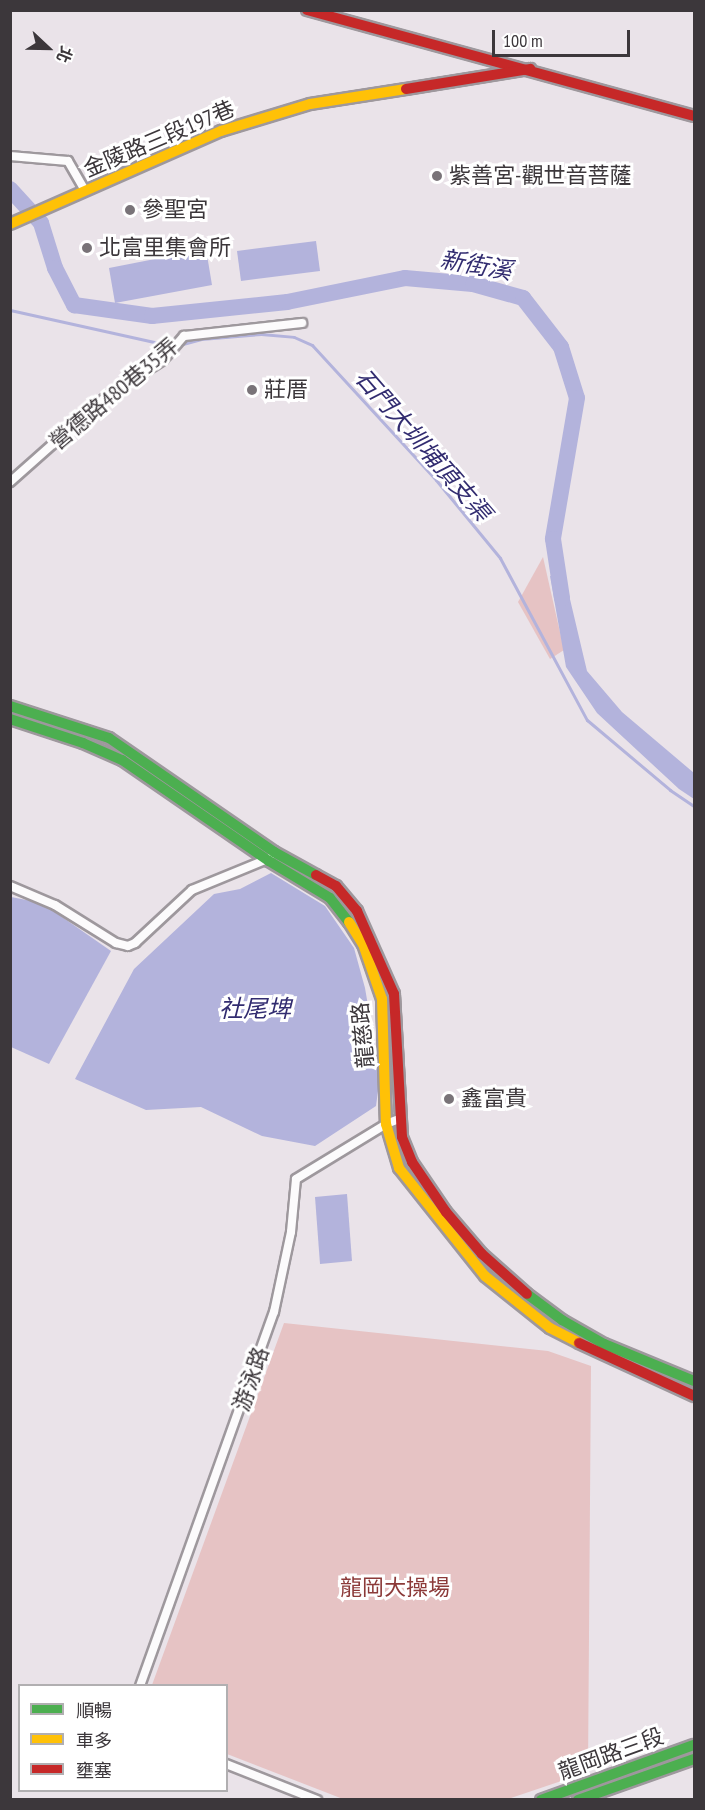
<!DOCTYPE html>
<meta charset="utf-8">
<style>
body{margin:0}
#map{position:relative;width:705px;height:1810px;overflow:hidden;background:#eae3e9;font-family:"PT Sans Narrow","Noto Sans TC",sans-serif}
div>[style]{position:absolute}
.green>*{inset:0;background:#e6c3c4}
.water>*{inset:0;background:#b3b3dc}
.stream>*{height:3px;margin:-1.5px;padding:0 1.5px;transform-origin:1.5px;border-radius:1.5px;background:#b3b3dc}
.river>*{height:16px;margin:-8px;padding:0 8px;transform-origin:8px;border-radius:8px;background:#b3b3dc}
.roads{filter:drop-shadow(2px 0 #9e989d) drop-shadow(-2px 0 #9e989d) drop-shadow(0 2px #9e989d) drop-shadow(0 -2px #9e989d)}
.street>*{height:8px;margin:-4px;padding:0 4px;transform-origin:4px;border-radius:4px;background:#fcfbfc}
.fast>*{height:10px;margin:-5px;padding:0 5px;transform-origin:5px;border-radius:5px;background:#4caf50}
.slow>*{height:10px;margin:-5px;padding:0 5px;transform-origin:5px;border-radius:5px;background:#ffc107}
.jam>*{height:10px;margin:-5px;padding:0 5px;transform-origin:5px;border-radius:5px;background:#c62828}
.dots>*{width:16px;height:16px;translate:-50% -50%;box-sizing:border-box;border:3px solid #fff;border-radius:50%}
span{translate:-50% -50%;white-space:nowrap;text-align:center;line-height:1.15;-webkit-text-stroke:6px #fff;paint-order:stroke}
.street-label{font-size:22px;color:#3c373b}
.poi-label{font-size:22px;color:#3c373b}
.left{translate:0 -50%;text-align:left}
.park-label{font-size:22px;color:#8c3a39}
.water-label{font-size:24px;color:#322c70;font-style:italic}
.frame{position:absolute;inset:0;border:12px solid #3c373b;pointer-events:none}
.legend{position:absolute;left:18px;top:1684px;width:210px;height:108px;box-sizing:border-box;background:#fff;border:2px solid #b1afb1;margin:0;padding:8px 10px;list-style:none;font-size:18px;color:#3c373b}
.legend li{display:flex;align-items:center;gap:12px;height:30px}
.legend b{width:30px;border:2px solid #b1afb1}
.north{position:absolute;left:18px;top:18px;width:60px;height:60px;-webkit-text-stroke:4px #fff;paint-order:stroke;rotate:112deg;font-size:16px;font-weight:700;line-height:24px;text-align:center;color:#3c373b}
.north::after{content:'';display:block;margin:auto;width:21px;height:27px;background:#3c373b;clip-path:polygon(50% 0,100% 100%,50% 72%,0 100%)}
.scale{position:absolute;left:492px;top:30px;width:138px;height:27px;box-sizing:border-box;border:3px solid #3c373b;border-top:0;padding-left:8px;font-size:18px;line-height:21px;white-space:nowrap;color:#3c373b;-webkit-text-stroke:4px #fff;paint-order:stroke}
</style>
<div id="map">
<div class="green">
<div style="clip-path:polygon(543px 557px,564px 650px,550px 659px,518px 602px)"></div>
<div style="clip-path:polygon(284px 1323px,548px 1351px,591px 1366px,588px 1772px,508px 1799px,343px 1799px,227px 1754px,226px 1686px,152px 1685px)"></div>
</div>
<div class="water">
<div style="clip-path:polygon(316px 241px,320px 271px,241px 281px,237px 251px)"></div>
<div style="clip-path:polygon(206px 249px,212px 285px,115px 303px,109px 268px)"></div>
<div style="clip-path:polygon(550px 576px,565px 578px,587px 671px,622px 712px,694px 773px,694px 799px,679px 789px,597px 713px,566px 667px)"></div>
<div style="clip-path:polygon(271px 873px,325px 906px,354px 948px,365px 988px,380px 1076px,376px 1106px,315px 1146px,262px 1136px,201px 1107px,146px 1110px,75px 1079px,134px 969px,214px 894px,240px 889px)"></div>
<div style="clip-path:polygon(11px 897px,42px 903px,111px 951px,49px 1064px,11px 1047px)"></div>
<div style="clip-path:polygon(347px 1194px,352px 1261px,320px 1264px,315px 1197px)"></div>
</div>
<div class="stream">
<div style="left:10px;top:310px;width:166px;rotate:12.5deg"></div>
<div style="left:179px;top:345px;width:23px;rotate:-15deg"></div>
<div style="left:201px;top:339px;width:60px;rotate:-4.8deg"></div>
<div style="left:261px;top:334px;width:33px;rotate:5deg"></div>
<div style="left:294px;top:337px;width:20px;rotate:24deg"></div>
<div style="left:312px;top:345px;width:183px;rotate:47.4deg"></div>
<div style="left:436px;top:480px;width:101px;rotate:50.6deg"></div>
<div style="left:500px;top:558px;width:184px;rotate:61.8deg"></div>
<div style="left:587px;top:720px;width:109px;rotate:40.1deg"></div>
<div style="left:670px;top:790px;width:29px;rotate:34deg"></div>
</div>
<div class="river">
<div style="left:10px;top:189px;width:46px;rotate:47.6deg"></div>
<div style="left:41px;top:223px;width:47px;rotate:72.7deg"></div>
<div style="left:55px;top:268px;width:42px;rotate:62.8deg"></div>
<div style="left:74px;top:305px;width:79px;rotate:8deg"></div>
<div style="left:152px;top:316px;width:136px;rotate:-5.9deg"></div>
<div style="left:287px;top:302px;width:120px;rotate:-11.5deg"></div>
<div style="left:405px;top:278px;width:68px;rotate:5deg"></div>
<div style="left:473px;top:284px;width:52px;rotate:15.6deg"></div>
<div style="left:523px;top:298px;width:62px;rotate:52.2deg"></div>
<div style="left:561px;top:347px;width:53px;rotate:72.6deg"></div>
<div style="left:577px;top:398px;width:143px;rotate:99.7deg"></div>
<div style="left:553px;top:539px;width:60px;rotate:81.3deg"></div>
</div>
<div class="roads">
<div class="street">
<div style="left:10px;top:156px;width:58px;rotate:4.9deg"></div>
<div style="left:68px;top:161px;width:34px;rotate:60deg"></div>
<div style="left:10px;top:482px;width:130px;rotate:-41.6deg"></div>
<div style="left:107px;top:396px;width:67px;rotate:-32.7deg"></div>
<div style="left:163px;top:360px;width:32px;rotate:-49deg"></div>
<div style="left:184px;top:336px;width:119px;rotate:-6.3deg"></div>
<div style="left:10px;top:886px;width:49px;rotate:22.9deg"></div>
<div style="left:55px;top:905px;width:72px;rotate:31.9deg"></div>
<div style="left:116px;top:943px;width:12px;rotate:14deg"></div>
<div style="left:128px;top:946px;width:8px;rotate:-23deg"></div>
<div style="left:135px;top:943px;width:78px;rotate:-42.9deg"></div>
<div style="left:192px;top:890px;width:84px;rotate:-22.3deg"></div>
<div style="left:140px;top:1686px;width:397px;rotate:-70.3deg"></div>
<div style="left:274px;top:1312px;width:82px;rotate:-78deg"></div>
<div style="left:291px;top:1232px;width:53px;rotate:-84.6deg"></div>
<div style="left:296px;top:1179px;width:105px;rotate:-31.4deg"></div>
<div style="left:386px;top:1124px;width:14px;rotate:-21deg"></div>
<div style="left:226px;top:1764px;width:98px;rotate:21.6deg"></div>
</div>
<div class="fast">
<div style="left:10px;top:706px;width:104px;rotate:17.9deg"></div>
<div style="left:109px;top:738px;width:201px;rotate:34.6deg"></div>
<div style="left:274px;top:852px;width:48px;rotate:28.7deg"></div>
<div style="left:10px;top:719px;width:77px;rotate:18.2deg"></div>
<div style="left:83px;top:743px;width:43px;rotate:23.6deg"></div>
<div style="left:122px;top:760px;width:178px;rotate:34.5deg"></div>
<div style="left:269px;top:861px;width:71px;rotate:31.2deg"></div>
<div style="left:330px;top:898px;width:31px;rotate:52deg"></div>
<div style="left:527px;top:1294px;width:44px;rotate:36.6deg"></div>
<div style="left:562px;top:1320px;width:48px;rotate:29.7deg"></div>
<div style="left:604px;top:1344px;width:97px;rotate:22.3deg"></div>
<div style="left:541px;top:1800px;width:163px;rotate:-19.8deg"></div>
<div style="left:578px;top:1800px;width:123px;rotate:-19.5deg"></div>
</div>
<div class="slow">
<div style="left:10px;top:224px;width:231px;rotate:-23.8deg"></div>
<div style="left:221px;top:131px;width:93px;rotate:-16.9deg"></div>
<div style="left:310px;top:104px;width:97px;rotate:-8.9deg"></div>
<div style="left:349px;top:922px;width:26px;rotate:58deg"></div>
<div style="left:363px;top:944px;width:58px;rotate:70.9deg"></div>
<div style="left:382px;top:999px;width:125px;rotate:88.2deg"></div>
<div style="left:386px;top:1124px;width:46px;rotate:73.5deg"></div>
<div style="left:399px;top:1168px;width:138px;rotate:51.5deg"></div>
<div style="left:485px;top:1276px;width:83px;rotate:38.7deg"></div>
<div style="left:550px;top:1328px;width:33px;rotate:27deg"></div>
</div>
<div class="jam">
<div style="left:307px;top:10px;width:401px;rotate:15.3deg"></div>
<div style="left:406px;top:89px;width:126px;rotate:-9.2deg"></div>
<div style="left:316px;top:875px;width:23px;rotate:29deg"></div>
<div style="left:336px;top:886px;width:33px;rotate:50deg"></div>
<div style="left:357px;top:911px;width:91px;rotate:66deg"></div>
<div style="left:394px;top:994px;width:143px;rotate:86.8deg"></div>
<div style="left:402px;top:1137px;width:27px;rotate:68deg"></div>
<div style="left:412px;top:1162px;width:60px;rotate:55.8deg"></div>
<div style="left:446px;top:1212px;width:55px;rotate:49.4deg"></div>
<div style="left:482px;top:1254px;width:60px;rotate:41.6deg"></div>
<div style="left:579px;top:1343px;width:127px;rotate:24.7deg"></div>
</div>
</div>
<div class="dots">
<div style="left:437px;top:176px;background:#797378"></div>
<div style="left:130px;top:210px;background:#797378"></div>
<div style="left:87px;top:248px;background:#797378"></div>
<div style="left:252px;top:390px;background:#797378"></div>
<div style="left:449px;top:1099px;background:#797378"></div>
</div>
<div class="street-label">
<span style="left:159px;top:139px;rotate:-23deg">金陵路三段197巷</span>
<span style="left:114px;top:394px;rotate:-40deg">營德路480巷35弄</span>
<span style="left:363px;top:1035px;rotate:-95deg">龍慈路</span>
<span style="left:251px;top:1379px;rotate:-71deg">游泳路</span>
<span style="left:611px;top:1754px;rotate:-20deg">龍岡路三段</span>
</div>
<div class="poi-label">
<span class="left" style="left:449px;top:176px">紫善宮-觀世音菩薩</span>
<span class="left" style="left:142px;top:210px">參聖宮</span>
<span class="left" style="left:99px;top:248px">北富里集會所</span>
<span class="left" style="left:264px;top:390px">莊厝</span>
<span class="left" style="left:461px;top:1099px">鑫富貴</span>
</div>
<div class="park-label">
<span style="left:395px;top:1588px">龍岡大操場</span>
</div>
<div class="water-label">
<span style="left:476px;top:265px;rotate:10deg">新街溪</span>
<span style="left:423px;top:445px;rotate:49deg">石門大圳埔頂支渠</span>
<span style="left:255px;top:1009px">社尾埤</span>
</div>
<div class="frame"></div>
<ul class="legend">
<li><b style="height:8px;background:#4caf50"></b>順暢</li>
<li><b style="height:8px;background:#ffc107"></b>車多</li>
<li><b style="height:8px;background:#c62828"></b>壅塞</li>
</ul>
<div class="north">北</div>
<div class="scale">100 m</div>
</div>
